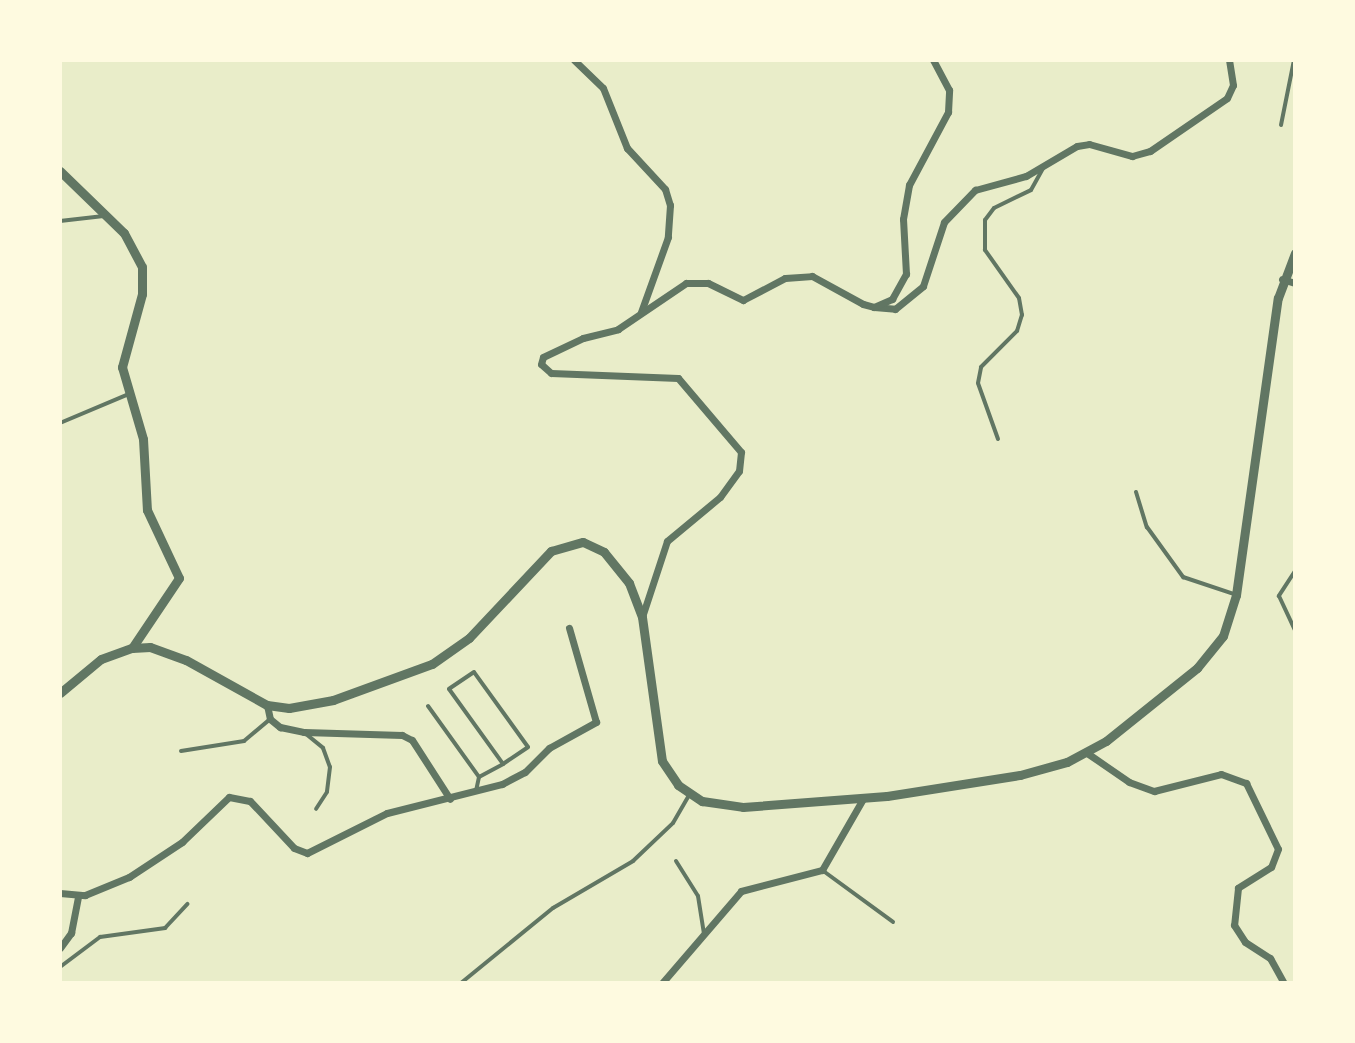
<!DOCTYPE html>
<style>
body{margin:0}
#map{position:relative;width:1355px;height:1043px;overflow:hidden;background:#e9edc9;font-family:"Open Sans",sans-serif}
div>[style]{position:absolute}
.service>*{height:4px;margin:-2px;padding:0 2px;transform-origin:2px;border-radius:2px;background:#617663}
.minor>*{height:7px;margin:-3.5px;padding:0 3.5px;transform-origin:3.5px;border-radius:3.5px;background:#617663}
.tertiary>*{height:9px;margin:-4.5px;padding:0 4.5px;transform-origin:4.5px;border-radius:4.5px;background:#617663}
span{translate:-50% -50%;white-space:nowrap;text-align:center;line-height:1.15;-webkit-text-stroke:7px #fefae0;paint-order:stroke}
.frame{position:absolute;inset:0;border:62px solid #fefae0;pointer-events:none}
</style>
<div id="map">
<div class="service">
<div style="left:1281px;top:125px;width:66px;rotate:-78.7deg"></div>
<div style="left:60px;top:221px;width:44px;rotate:-6.5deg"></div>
<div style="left:60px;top:423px;width:75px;rotate:-22.8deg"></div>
<div style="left:998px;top:439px;width:59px;rotate:-109.7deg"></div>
<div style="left:978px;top:383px;width:16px;rotate:-79deg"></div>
<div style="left:981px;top:367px;width:51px;rotate:-45deg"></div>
<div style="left:1017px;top:331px;width:17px;rotate:-73deg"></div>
<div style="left:1022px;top:315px;width:17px;rotate:-100deg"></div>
<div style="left:1019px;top:298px;width:59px;rotate:-125.3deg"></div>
<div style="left:985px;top:250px;width:30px;rotate:-90deg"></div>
<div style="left:985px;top:220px;width:15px;rotate:-53deg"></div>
<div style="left:994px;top:208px;width:41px;rotate:-25.9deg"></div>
<div style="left:1031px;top:190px;width:26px;rotate:-61deg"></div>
<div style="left:1136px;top:492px;width:37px;rotate:73deg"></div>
<div style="left:1147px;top:527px;width:62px;rotate:54.2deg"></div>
<div style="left:1183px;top:577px;width:54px;rotate:18.4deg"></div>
<div style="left:1295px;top:571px;width:30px;rotate:123deg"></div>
<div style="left:1279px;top:596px;width:38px;rotate:65deg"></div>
<div style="left:428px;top:706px;width:87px;rotate:54.3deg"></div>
<div style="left:306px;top:734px;width:22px;rotate:39deg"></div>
<div style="left:323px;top:748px;width:20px;rotate:70deg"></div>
<div style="left:330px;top:767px;width:25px;rotate:97deg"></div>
<div style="left:327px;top:792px;width:20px;rotate:123deg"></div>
<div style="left:181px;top:751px;width:64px;rotate:-9deg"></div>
<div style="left:244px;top:741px;width:34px;rotate:-40deg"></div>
<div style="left:476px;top:791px;width:14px;rotate:-78deg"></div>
<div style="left:479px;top:777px;width:27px;rotate:-28deg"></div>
<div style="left:503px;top:764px;width:30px;rotate:-34deg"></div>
<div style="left:528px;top:747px;width:92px;rotate:-125.8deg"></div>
<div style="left:474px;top:672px;width:30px;rotate:146deg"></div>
<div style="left:449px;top:689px;width:92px;rotate:54.2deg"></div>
<div style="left:676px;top:861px;width:41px;rotate:57.8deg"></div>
<div style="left:698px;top:896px;width:37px;rotate:81deg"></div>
<div style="left:822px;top:870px;width:88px;rotate:36.2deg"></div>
<div style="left:60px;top:967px;width:50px;rotate:-36.9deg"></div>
<div style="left:100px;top:937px;width:66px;rotate:-7.9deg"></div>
<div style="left:165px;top:928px;width:33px;rotate:-47deg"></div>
<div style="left:461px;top:983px;width:119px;rotate:-39.2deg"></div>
<div style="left:553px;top:908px;width:93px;rotate:-30.4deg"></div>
<div style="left:633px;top:861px;width:55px;rotate:-43.5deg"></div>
<div style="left:673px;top:823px;width:32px;rotate:-60deg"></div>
</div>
<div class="minor">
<div style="left:574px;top:60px;width:40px;rotate:44deg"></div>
<div style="left:603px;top:88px;width:65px;rotate:68.2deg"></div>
<div style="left:627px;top:148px;width:56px;rotate:47.2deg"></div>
<div style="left:665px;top:189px;width:17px;rotate:73deg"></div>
<div style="left:670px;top:205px;width:32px;rotate:94deg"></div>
<div style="left:668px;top:237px;width:80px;rotate:109.8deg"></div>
<div style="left:1282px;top:279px;width:14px;rotate:17deg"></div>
<div style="left:874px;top:307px;width:21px;rotate:5deg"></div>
<div style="left:895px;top:309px;width:36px;rotate:-39deg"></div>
<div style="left:923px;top:286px;width:67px;rotate:-71.8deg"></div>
<div style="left:944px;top:222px;width:45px;rotate:-45.9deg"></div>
<div style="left:975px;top:190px;width:53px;rotate:-15.4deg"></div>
<div style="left:1026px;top:176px;width:59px;rotate:-30.5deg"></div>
<div style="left:1077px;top:146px;width:12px;rotate:-9deg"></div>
<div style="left:1089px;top:144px;width:45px;rotate:15.6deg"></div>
<div style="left:1132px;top:156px;width:19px;rotate:-16deg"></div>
<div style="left:1150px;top:151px;width:93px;rotate:-34.5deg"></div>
<div style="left:1227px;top:98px;width:14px;rotate:-65deg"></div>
<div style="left:1233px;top:85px;width:25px;rotate:-99deg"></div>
<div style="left:642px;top:617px;width:80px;rotate:-71.8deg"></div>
<div style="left:667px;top:541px;width:69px;rotate:-39.7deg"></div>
<div style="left:720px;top:497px;width:32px;rotate:-54deg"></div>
<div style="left:739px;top:471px;width:19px;rotate:-84deg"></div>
<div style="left:741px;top:452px;width:97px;rotate:-130.4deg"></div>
<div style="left:678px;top:378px;width:127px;rotate:-177.7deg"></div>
<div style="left:551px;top:373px;width:13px;rotate:-138deg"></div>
<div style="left:541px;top:364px;width:7px;rotate:-74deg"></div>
<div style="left:543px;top:357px;width:44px;rotate:-25.4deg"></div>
<div style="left:583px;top:338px;width:36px;rotate:-14deg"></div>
<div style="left:618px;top:329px;width:82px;rotate:-34.1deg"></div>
<div style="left:686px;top:283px;width:22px"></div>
<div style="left:708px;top:283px;width:39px;rotate:26deg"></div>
<div style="left:743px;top:300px;width:47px;rotate:-27.6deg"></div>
<div style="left:785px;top:278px;width:27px;rotate:-4deg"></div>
<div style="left:812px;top:276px;width:58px;rotate:28.8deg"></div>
<div style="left:863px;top:304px;width:11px;rotate:15deg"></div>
<div style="left:874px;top:307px;width:20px;rotate:-24deg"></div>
<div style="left:892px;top:299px;width:29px;rotate:-61deg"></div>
<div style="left:906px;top:274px;width:55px;rotate:-93.1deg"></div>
<div style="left:903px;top:219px;width:35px;rotate:-80deg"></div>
<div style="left:909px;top:185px;width:83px;rotate:-61.9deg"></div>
<div style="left:948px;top:112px;width:22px;rotate:-87deg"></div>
<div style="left:949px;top:90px;width:34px;rotate:-118deg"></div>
<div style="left:267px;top:705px;width:14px;rotate:78deg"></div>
<div style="left:270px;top:719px;width:13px;rotate:39deg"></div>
<div style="left:280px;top:727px;width:25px;rotate:12deg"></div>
<div style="left:304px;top:732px;width:98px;rotate:1.8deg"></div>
<div style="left:402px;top:735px;width:11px;rotate:27deg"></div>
<div style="left:412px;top:740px;width:70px;rotate:57.2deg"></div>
<div style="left:1087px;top:753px;width:51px;rotate:34.6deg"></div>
<div style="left:1129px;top:782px;width:27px;rotate:20deg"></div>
<div style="left:1154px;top:791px;width:69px;rotate:-14.2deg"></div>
<div style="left:1221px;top:774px;width:27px;rotate:20deg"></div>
<div style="left:1246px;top:783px;width:73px;rotate:64.1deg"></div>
<div style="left:1278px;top:849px;width:19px;rotate:111deg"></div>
<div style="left:1271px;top:867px;width:39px;rotate:148deg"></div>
<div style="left:1238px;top:888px;width:37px;rotate:96deg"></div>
<div style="left:1234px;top:925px;width:20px;rotate:57deg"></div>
<div style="left:1245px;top:942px;width:30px;rotate:33deg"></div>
<div style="left:1270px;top:958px;width:29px;rotate:61deg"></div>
<div style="left:60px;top:893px;width:25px;rotate:5deg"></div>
<div style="left:85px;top:895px;width:48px;rotate:-22.2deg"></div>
<div style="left:129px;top:877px;width:64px;rotate:-33.4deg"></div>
<div style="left:182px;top:842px;width:65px;rotate:-43.8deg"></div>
<div style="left:229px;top:797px;width:21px;rotate:11deg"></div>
<div style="left:250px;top:801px;width:64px;rotate:46.9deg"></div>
<div style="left:294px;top:848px;width:14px;rotate:21deg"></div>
<div style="left:307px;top:853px;width:89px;rotate:-26.6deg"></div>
<div style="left:387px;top:813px;width:119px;rotate:-14.2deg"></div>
<div style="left:502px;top:784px;width:26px;rotate:-28deg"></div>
<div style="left:525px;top:772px;width:34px;rotate:-45deg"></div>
<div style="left:549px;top:748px;width:54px;rotate:-29deg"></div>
<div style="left:596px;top:722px;width:98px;rotate:-106deg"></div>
<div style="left:60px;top:948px;width:19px;rotate:-54deg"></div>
<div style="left:71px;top:933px;width:38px;rotate:-79deg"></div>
<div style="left:662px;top:983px;width:121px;rotate:-49.3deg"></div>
<div style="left:741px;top:891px;width:84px;rotate:-14.5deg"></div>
<div style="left:822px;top:870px;width:84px;rotate:-60.1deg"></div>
</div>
<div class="tertiary">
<div style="left:60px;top:171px;width:89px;rotate:44.1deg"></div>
<div style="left:124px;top:233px;width:38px;rotate:62deg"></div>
<div style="left:142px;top:267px;width:27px;rotate:90deg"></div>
<div style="left:142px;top:294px;width:76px;rotate:105.3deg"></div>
<div style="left:122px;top:367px;width:75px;rotate:73.7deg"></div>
<div style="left:143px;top:439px;width:71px;rotate:86.8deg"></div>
<div style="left:147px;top:510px;width:75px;rotate:64.8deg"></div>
<div style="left:179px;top:578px;width:84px;rotate:123.9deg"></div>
<div style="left:60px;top:693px;width:53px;rotate:-39.7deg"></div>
<div style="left:101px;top:659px;width:33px;rotate:-20deg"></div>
<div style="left:132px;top:648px;width:18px;rotate:-3deg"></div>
<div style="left:150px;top:647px;width:38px;rotate:20deg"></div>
<div style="left:186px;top:660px;width:93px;rotate:29.1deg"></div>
<div style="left:267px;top:705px;width:22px;rotate:8deg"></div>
<div style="left:289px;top:708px;width:45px;rotate:-10.3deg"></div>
<div style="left:333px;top:700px;width:105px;rotate:-20deg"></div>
<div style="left:432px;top:664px;width:45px;rotate:-35.1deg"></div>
<div style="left:469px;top:638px;width:120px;rotate:-46.7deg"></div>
<div style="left:551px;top:551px;width:33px;rotate:-16deg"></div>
<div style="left:583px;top:542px;width:23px;rotate:25deg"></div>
<div style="left:604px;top:552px;width:40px;rotate:51deg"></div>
<div style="left:629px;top:583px;width:36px;rotate:69deg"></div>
<div style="left:642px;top:617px;width:145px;rotate:82.1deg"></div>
<div style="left:662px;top:761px;width:29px;rotate:56deg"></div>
<div style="left:678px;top:785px;width:29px;rotate:34deg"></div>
<div style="left:702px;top:801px;width:41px;rotate:8.3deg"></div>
<div style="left:743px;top:807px;width:144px;rotate:-4.4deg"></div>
<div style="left:887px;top:796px;width:135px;rotate:-9deg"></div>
<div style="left:1020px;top:775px;width:49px;rotate:-15.5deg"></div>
<div style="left:1067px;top:762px;width:44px;rotate:-28.3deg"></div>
<div style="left:1106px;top:741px;width:117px;rotate:-38.7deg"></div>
<div style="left:1197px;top:668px;width:41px;rotate:-50.9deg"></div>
<div style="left:1223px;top:636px;width:43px;rotate:-72.4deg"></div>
<div style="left:1236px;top:595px;width:300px;rotate:-82deg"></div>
<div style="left:1278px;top:298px;width:48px;rotate:-69.3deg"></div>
</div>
<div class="frame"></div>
</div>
